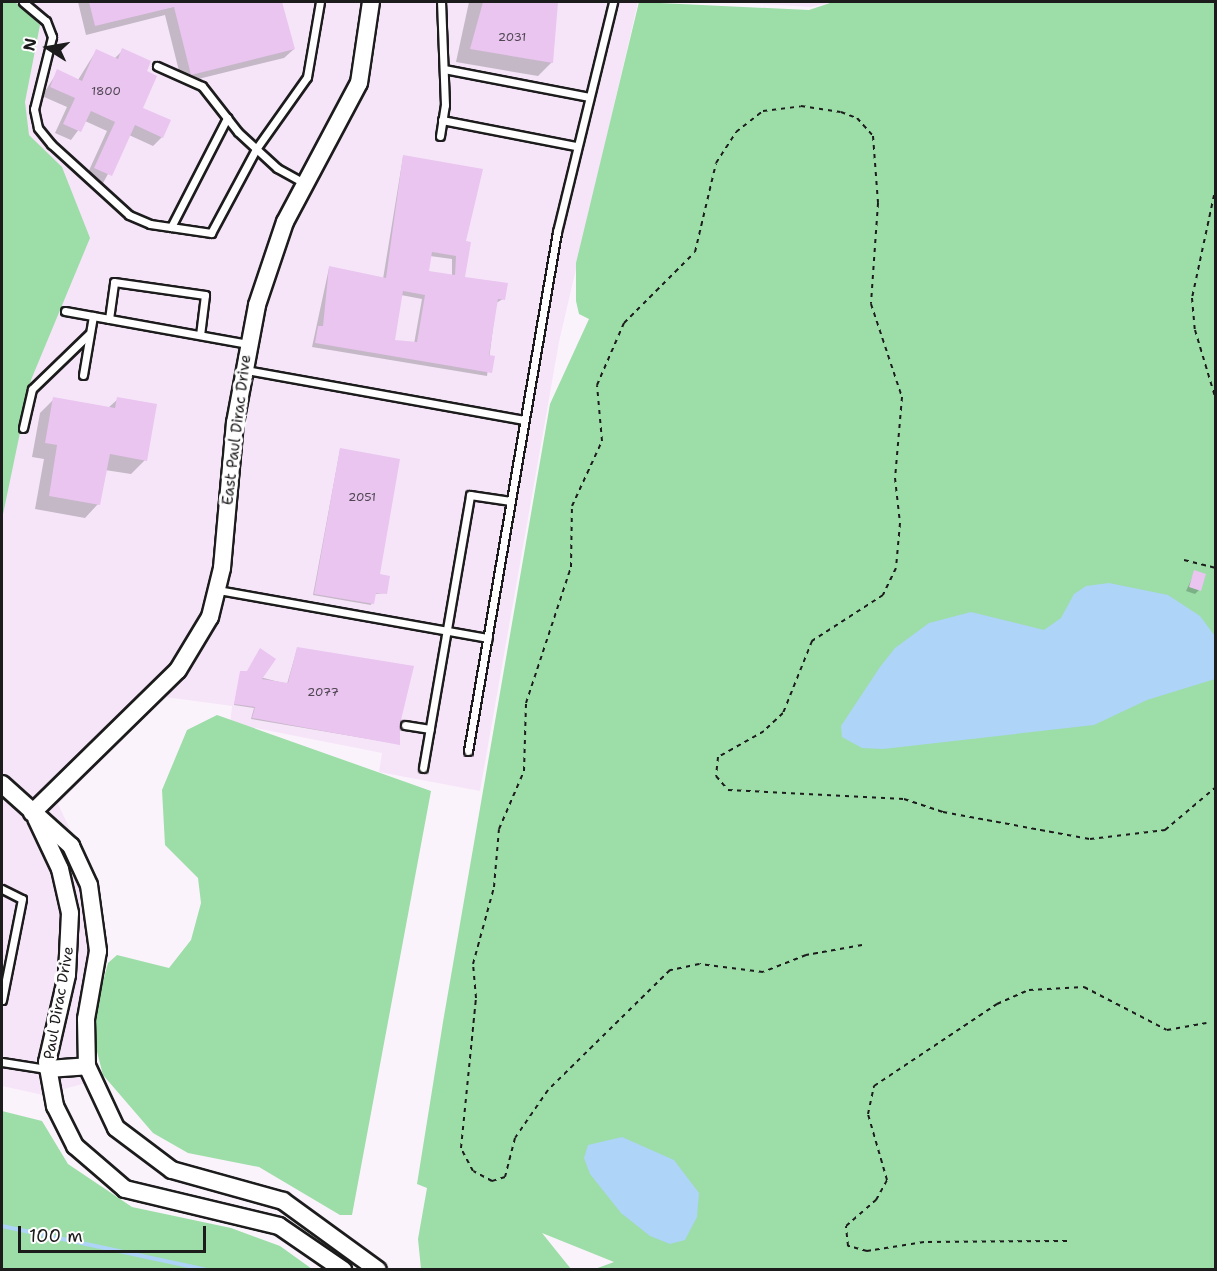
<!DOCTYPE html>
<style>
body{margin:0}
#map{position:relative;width:1217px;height:1271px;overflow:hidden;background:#fbf3fc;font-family:"Shantell Sans",sans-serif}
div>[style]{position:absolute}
.built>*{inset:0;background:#f6e5f8}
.green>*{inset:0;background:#9cdda8}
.water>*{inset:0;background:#aed4f7}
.shadow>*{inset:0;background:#0003}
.stream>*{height:4px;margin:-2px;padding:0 2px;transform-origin:2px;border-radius:2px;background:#aed4f7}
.building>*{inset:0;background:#e9c5f0}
.path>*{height:2px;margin-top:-1px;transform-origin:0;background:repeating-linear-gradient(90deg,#1c1c1c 0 4.5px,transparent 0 9px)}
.roads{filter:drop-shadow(2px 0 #1c1c1c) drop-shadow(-2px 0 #1c1c1c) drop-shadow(0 2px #1c1c1c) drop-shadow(0 -2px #1c1c1c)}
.service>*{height:7px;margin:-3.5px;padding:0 3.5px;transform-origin:3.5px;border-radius:3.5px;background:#fff}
.tertiary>*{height:16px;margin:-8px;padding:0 8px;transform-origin:8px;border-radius:8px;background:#fff}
span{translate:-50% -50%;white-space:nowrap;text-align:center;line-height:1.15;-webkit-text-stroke:6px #fff;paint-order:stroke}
.number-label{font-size:12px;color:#4f4651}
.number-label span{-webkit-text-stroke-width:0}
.street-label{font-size:15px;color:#1c1c1c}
.frame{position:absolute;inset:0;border:3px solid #1c1c1c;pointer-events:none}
.north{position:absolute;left:18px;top:18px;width:60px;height:60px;-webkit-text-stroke:4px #fff;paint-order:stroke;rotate:281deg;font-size:16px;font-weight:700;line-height:24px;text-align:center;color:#1c1c1c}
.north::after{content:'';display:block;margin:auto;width:21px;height:27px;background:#1c1c1c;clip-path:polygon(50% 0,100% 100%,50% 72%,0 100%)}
.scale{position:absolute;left:18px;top:1226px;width:188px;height:27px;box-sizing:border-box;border:3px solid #1c1c1c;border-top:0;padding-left:8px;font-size:18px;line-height:21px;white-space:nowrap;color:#1c1c1c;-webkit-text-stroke:4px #fff;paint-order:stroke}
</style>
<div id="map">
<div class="built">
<div style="clip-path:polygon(2px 2px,638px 2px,559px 342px,480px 791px,379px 772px,382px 753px,230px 723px,232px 706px,165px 697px,58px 804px,91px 872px,102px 911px,106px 948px,91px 1037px,100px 1079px,43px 1095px,2px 1086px)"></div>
<div style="clip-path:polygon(731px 2px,833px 2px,811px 7px)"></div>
</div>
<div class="green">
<div style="clip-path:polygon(2px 2px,15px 2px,40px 25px,25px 102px,29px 135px,62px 167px,90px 238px,31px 380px,2px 519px)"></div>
<div style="clip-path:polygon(639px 2px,809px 10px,833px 2px,1215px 2px,1215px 1269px,595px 1269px,614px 1262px,542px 1233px,571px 1269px,421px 1269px,418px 1239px,427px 1188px,417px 1184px,443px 1022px,550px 404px,589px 319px,579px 314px,576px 301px,576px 263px)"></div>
<div style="clip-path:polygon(217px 715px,431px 791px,352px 1215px,340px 1215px,259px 1167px,188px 1153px,153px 1133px,103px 1075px,95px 1044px,95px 1011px,108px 963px,117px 955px,169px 968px,191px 940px,201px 903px,198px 878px,165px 845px,162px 790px,187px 730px)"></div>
<div style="clip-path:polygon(2px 1111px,42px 1121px,68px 1164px,132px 1207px,231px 1228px,280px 1246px,312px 1269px,2px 1269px)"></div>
</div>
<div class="water">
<div style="clip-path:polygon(1109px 583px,1168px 595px,1200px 616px,1215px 636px,1215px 679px,1147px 700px,1094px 725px,883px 749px,862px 748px,842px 737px,841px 726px,880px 667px,895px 648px,929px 623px,971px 612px,1044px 630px,1061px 618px,1074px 594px,1086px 586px)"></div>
<div style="clip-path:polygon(622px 1137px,674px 1160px,699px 1193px,697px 1217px,685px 1240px,670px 1244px,650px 1236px,621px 1213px,590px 1174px,584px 1158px,588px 1145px)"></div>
</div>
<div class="shadow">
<div style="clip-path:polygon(78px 2px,281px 2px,294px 49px,284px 58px,182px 83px,165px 15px,86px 35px)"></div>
<div style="clip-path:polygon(469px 2px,557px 2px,552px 62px,538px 76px,456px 62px)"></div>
<div style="clip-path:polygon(123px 50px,145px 72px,141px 109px,162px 137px,153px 146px,129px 135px,102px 185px,86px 177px,107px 131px,85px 121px,71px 140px,55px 133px,67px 107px,42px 96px,58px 71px,78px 80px,96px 51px,114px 59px)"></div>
<div style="clip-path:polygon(evenodd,403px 157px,465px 243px,464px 278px,503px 299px,496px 303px,487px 376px,312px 347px,329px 268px,383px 279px,403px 157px,430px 256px,452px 259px,452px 276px,427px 272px,430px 256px,403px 157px,401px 295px,422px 299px,414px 344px,393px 341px,401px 295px)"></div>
<div style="clip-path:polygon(54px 399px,108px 408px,118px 399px,145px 460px,131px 474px,105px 470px,98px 504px,85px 518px,35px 509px,44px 459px,32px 457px,40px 413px)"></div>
<div style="clip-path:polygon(340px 450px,385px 593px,375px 594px,371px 605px,313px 595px)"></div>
<div style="clip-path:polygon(1195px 572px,1199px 590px,1195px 594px,1186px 591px)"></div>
<div style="clip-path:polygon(297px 649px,398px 723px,399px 744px,251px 719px,254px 708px,234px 705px,241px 672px,287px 684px)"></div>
</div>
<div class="stream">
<div style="left:2px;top:1226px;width:210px;rotate:12.1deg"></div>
</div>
<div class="building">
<div style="clip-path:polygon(89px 2px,282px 2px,295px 49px,191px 75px,174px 7px,95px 26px)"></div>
<div style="clip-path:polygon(483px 2px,558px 2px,553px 63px,470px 49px)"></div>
<div style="clip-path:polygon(122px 48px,151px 61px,147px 71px,157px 76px,143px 108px,171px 120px,163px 138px,135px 125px,112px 176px,94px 168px,115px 122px,91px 111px,81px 132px,63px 124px,75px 98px,50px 87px,57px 69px,82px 81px,96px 49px,118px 59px)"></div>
<div style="clip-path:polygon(evenodd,403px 155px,483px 169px,466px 241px,471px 242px,465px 277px,508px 283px,505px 300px,498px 299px,489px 355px,495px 356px,492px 373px,315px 343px,318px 326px,323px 326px,329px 266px,386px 278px,403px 155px,432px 252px,456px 256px,455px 275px,429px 271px,432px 252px,403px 155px,403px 291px,425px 295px,417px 342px,395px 340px,403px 291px)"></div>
<div style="clip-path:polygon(53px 397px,115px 408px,117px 397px,157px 404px,147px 461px,110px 454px,100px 505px,49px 496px,57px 445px,45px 443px)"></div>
<div style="clip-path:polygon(340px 448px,400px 459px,380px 574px,390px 576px,387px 594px,376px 593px,374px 604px,314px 594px)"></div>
<div style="clip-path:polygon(1194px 570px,1206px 574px,1201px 591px,1189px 587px)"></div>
<div style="clip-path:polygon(297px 647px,414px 666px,400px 724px,400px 745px,252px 718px,255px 707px,234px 704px,240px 671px,247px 671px,260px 648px,276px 659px,262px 679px,288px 683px)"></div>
</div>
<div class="path">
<div style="left:1216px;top:186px;width:115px;rotate:102.1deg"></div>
<div style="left:1192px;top:298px;width:32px;rotate:85deg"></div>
<div style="left:1195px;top:330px;width:73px;rotate:73.3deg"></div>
<div style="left:1184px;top:560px;width:33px;rotate:14deg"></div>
<div style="left:862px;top:945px;width:57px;rotate:169.9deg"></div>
<div style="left:806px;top:955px;width:46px;rotate:158.4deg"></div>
<div style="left:763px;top:972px;width:64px;rotate:-172.9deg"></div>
<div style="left:699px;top:964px;width:30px;rotate:168deg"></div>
<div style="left:670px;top:970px;width:171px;rotate:135.5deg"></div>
<div style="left:548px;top:1090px;width:58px;rotate:124.5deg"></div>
<div style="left:515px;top:1138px;width:40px;rotate:104.4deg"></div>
<div style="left:505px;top:1177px;width:14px;rotate:163deg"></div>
<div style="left:492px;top:1181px;width:21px;rotate:-152deg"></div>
<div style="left:473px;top:1171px;width:26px;rotate:-118deg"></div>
<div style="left:461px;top:1148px;width:151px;rotate:-84.3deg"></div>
<div style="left:476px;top:998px;width:34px;rotate:-95deg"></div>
<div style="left:473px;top:964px;width:80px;rotate:-74.7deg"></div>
<div style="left:494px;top:887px;width:58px;rotate:-85.1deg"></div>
<div style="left:499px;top:829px;width:63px;rotate:-66.7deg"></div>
<div style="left:524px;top:771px;width:68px;rotate:-88.3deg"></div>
<div style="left:526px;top:703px;width:143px;rotate:-71.7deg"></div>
<div style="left:571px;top:567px;width:61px;rotate:-89.1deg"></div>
<div style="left:572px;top:506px;width:72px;rotate:-65.2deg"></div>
<div style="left:602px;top:441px;width:56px;rotate:-95.1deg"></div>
<div style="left:597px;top:385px;width:68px;rotate:-66.5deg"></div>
<div style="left:624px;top:323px;width:100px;rotate:-45deg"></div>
<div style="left:695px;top:252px;width:91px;rotate:-76.7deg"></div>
<div style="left:716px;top:163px;width:37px;rotate:-57deg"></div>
<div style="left:736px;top:132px;width:34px;rotate:-38deg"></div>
<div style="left:763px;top:111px;width:38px;rotate:-7deg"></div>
<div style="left:801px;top:106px;width:40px;rotate:8.5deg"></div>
<div style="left:841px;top:112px;width:17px;rotate:21deg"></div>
<div style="left:857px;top:118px;width:24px;rotate:48deg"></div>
<div style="left:873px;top:136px;width:67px;rotate:85.7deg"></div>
<div style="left:878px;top:203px;width:101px;rotate:94deg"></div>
<div style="left:871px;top:304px;width:98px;rotate:71.6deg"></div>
<div style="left:902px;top:397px;width:81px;rotate:94.9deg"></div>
<div style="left:895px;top:478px;width:45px;rotate:83.7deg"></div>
<div style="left:900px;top:523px;width:45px;rotate:95.1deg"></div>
<div style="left:896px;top:568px;width:30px;rotate:116deg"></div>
<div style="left:883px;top:595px;width:85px;rotate:147.1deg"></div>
<div style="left:812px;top:641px;width:78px;rotate:111.9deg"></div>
<div style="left:783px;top:713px;width:26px;rotate:137deg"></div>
<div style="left:764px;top:731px;width:53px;rotate:150.5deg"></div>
<div style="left:718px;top:757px;width:19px;rotate:96deg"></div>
<div style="left:716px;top:776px;width:18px;rotate:49deg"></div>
<div style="left:728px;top:790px;width:176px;rotate:2.9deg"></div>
<div style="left:904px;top:799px;width:41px;rotate:18.4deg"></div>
<div style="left:943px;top:812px;width:149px;rotate:10.4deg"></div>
<div style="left:1090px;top:839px;width:76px;rotate:-6.8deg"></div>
<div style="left:1165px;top:830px;width:67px;rotate:-40.1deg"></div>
<div style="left:1067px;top:1241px;width:143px;rotate:179.6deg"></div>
<div style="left:924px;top:1242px;width:58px;rotate:171deg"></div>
<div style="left:867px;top:1251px;width:20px;rotate:-165deg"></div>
<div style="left:848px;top:1246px;width:20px;rotate:-96deg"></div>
<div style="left:846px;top:1226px;width:40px;rotate:-41deg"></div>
<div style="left:876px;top:1200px;width:23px;rotate:-61deg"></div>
<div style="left:887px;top:1180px;width:69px;rotate:-106.1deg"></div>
<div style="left:868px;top:1114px;width:29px;rotate:-78deg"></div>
<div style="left:874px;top:1086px;width:148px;rotate:-33.7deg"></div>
<div style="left:997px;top:1004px;width:35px;rotate:-24deg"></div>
<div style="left:1029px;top:990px;width:55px;rotate:-3.1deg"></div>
<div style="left:1084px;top:987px;width:93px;rotate:27.4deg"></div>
<div style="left:1167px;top:1030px;width:40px;rotate:-10deg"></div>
</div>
<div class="roads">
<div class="service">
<div style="left:23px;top:2px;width:30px;rotate:40deg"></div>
<div style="left:46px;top:21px;width:17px;rotate:69deg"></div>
<div style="left:52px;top:37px;width:74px;rotate:104deg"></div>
<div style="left:34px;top:109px;width:19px;rotate:78deg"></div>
<div style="left:38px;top:128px;width:21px;rotate:51deg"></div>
<div style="left:51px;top:144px;width:105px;rotate:42.3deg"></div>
<div style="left:129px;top:215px;width:23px;rotate:23deg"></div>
<div style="left:150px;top:224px;width:62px;rotate:8.4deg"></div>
<div style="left:211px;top:233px;width:95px;rotate:-61.8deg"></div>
<div style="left:256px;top:149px;width:88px;rotate:-54.7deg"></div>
<div style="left:307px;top:77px;width:76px;rotate:-80.2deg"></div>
<div style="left:157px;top:66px;width:49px;rotate:24deg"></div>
<div style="left:202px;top:86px;width:58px;rotate:52deg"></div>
<div style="left:238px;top:132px;width:53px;rotate:42.7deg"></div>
<div style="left:277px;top:168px;width:31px;rotate:29deg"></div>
<div style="left:444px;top:69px;width:148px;rotate:10.9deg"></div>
<div style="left:442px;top:120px;width:136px;rotate:11deg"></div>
<div style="left:440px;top:136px;width:31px;rotate:-81deg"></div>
<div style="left:445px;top:105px;width:103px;rotate:-92.2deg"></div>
<div style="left:171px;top:227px;width:123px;rotate:-62.8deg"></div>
<div style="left:65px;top:311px;width:186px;rotate:10.2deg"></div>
<div style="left:109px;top:319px;width:37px;rotate:-82deg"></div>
<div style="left:114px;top:282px;width:92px;rotate:8.1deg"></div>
<div style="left:205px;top:295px;width:40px;rotate:97.1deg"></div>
<div style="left:246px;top:370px;width:282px;rotate:10.2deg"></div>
<div style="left:83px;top:375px;width:60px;rotate:-80.4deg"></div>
<div style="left:23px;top:428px;width:40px;rotate:-77deg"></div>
<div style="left:32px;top:389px;width:79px;rotate:-44deg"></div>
<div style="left:218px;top:590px;width:274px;rotate:10.1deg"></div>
<div style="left:405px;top:725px;width:25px;rotate:9deg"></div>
<div style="left:468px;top:751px;width:527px;rotate:-80.27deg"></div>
<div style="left:557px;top:232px;width:237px;rotate:-76.3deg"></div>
<div style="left:423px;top:768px;width:277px;rotate:-80.2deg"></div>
<div style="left:470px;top:495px;width:41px;rotate:8.3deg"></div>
<div style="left:2px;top:889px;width:22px;rotate:27deg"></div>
<div style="left:22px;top:899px;width:103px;rotate:101.2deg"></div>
<div style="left:2px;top:1062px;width:45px;rotate:9deg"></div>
</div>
<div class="tertiary">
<div style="left:2px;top:784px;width:93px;rotate:41.9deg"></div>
<div style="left:71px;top:846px;width:43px;rotate:65.2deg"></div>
<div style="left:89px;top:885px;width:67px;rotate:82.2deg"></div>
<div style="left:98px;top:951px;width:69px;rotate:100deg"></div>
<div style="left:86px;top:1019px;width:47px;rotate:88.8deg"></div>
<div style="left:87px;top:1066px;width:68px;rotate:64.9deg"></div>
<div style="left:116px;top:1128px;width:70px;rotate:36.9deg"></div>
<div style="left:172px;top:1170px;width:115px;rotate:15.6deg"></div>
<div style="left:283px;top:1201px;width:117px;rotate:36deg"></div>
<div style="left:32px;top:813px;width:204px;rotate:-44.4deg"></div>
<div style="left:178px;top:670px;width:62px;rotate:-58.9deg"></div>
<div style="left:210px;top:617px;width:50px;rotate:-76.2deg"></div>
<div style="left:222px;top:568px;width:146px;rotate:-84.9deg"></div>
<div style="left:235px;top:423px;width:120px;rotate:-79.4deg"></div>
<div style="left:257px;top:305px;width:88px;rotate:-71.4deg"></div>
<div style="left:285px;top:222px;width:157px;rotate:-62deg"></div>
<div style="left:359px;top:83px;width:82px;rotate:-81.6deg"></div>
<div style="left:36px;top:818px;width:56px;rotate:64.8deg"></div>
<div style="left:60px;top:869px;width:45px;rotate:77.2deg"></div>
<div style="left:70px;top:913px;width:62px;rotate:92.8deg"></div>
<div style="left:67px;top:975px;width:89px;rotate:102.9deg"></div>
<div style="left:47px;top:1062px;width:45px;rotate:79.7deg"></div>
<div style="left:55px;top:1106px;width:45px;rotate:63.4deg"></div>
<div style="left:75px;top:1146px;width:66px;rotate:40.7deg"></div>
<div style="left:125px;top:1189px;width:158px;rotate:13.5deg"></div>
<div style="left:279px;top:1226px;width:78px;rotate:34.5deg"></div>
<div style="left:48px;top:1069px;width:39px;rotate:-4deg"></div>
</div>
</div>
<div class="number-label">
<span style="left:512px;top:38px">2031</span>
<span style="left:106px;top:92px">1800</span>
<span style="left:362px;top:498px">2051</span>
<span style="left:323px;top:693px">2077</span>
</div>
<div class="street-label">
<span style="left:237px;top:430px;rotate:-83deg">East Paul Dirac Drive</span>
<span style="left:59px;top:1003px;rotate:-80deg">Paul Dirac Drive</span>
</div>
<div class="frame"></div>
<div class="north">N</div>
<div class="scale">100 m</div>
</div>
